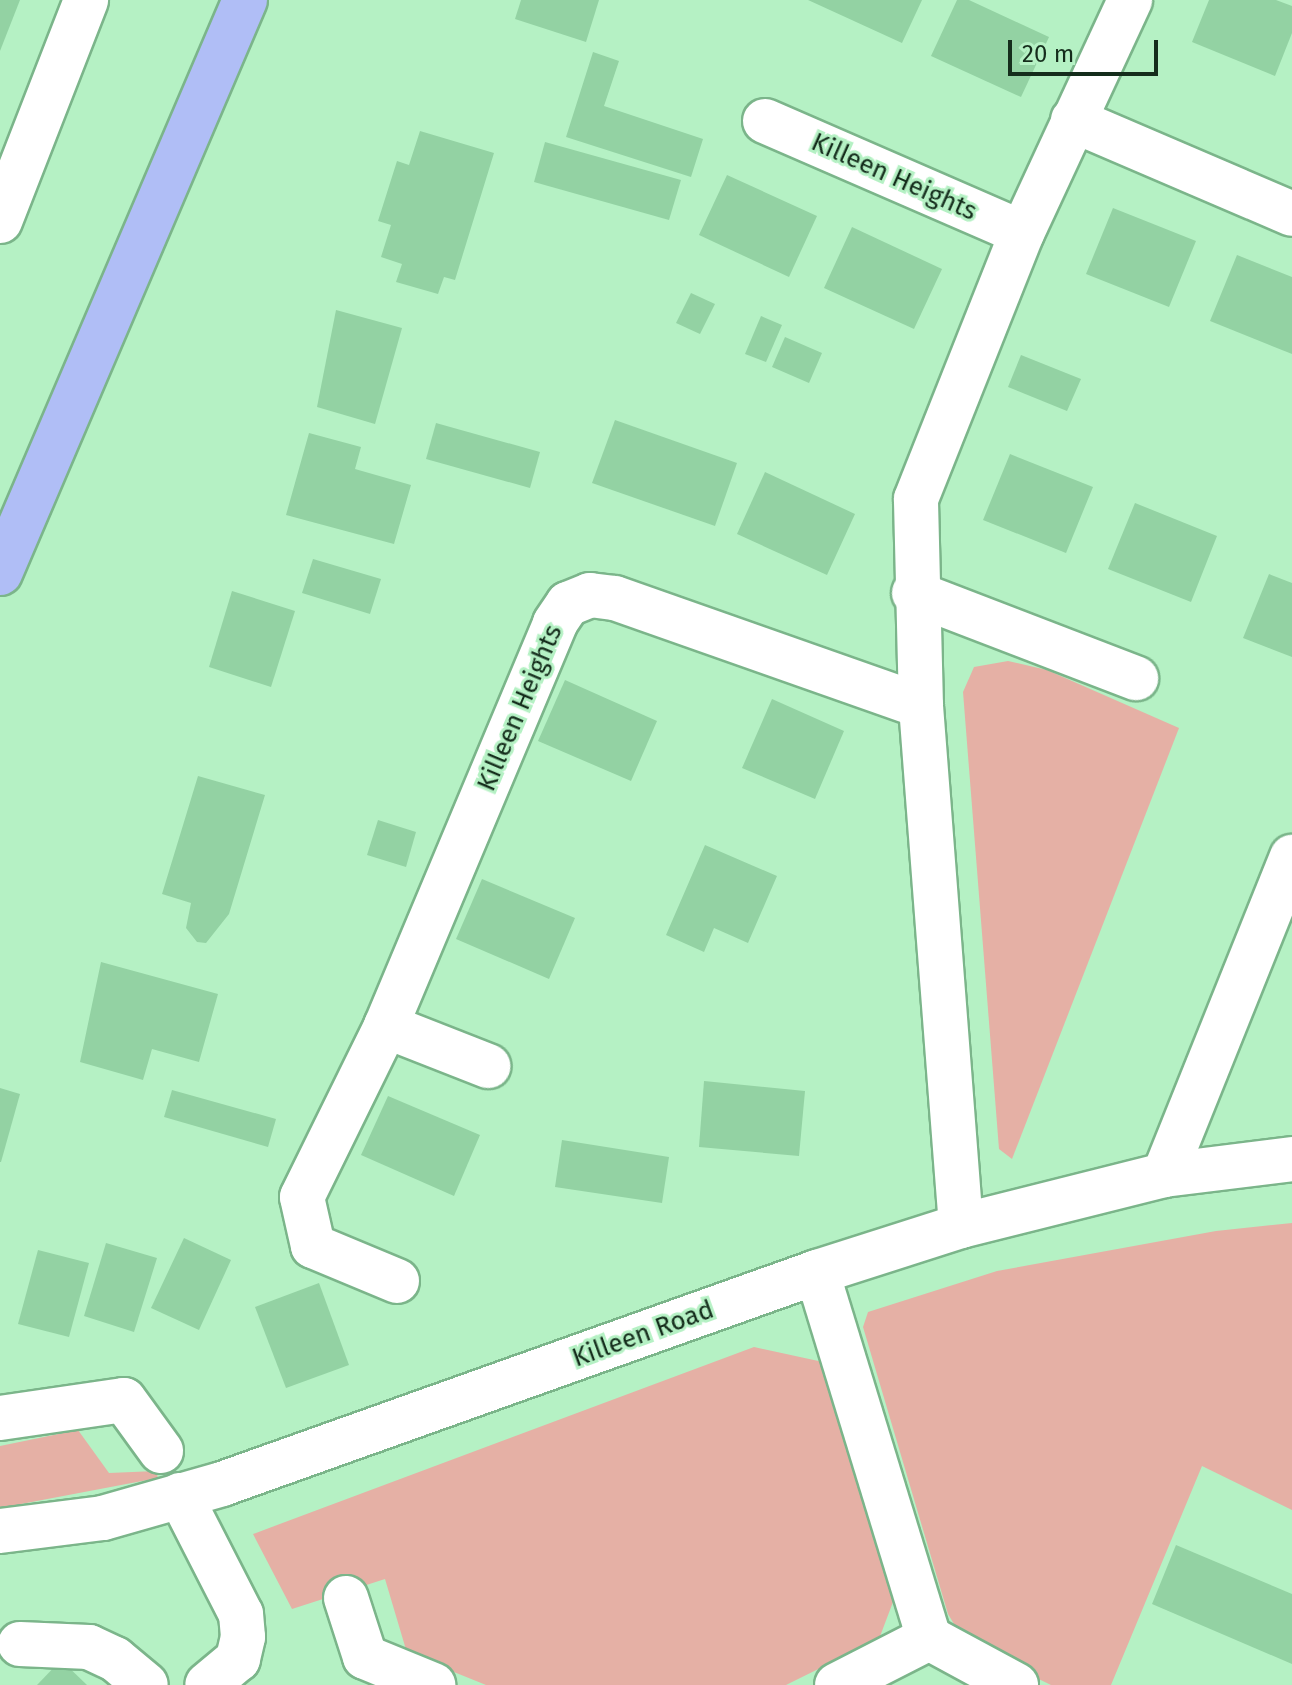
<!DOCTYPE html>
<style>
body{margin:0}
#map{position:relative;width:1292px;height:1685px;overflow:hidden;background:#b5f1c4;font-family:"Fira Sans",sans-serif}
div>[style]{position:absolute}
.green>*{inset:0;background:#e5b0a5}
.building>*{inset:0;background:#93d2a3}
.roads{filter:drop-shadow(2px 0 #7bb58a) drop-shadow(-2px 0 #7bb58a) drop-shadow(0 2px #7bb58a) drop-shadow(0 -2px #7bb58a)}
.minor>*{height:44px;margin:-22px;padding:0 22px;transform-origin:22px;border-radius:22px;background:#fff}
.major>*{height:44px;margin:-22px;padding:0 22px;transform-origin:22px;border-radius:22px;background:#b0bef6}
span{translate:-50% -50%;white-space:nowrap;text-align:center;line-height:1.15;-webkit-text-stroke:6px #b5f1c4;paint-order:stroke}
.street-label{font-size:26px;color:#152d1c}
.scale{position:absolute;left:1008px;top:40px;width:150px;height:36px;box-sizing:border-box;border:4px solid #152d1c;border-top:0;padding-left:10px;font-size:24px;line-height:28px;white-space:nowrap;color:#152d1c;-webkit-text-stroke:6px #b5f1c4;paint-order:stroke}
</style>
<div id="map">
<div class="green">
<div style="clip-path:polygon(1008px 661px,1047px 670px,1179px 728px,1012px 1159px,999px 1149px,963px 692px,974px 667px)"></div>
<div style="clip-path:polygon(1292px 1223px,1292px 1510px,1202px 1466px,1111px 1685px,1051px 1685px,966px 1644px,948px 1614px,863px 1327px,868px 1312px,997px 1271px,1216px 1231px)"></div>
<div style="clip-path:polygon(754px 1347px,823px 1362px,893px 1602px,879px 1639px,786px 1685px,486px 1685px,407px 1653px,385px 1579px,292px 1609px,253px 1534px)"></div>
<div style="clip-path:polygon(78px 1430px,109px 1473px,156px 1471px,158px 1478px,0 1508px,0 1446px)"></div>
</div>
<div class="building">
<div style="clip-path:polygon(0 0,20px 0,0 51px)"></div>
<div style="clip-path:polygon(521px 0,599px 0,586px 42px,515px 19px)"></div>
<div style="clip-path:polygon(808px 0,922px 0,902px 43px)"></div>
<div style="clip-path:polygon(957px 0,969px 0,1049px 37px,1021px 97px,931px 56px)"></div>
<div style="clip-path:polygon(1209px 0,1276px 0,1292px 6px,1292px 33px,1275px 76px,1192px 42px)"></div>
<div style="clip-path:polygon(593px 52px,619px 61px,604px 106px,703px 139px,691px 177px,566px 137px)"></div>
<div style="clip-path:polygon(420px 131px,494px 153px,455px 280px,444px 277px,438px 294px,396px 282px,402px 264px,381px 257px,391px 225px,378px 221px,397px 161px,409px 165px)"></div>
<div style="clip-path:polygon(545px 142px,681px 180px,669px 220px,534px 182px)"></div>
<div style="clip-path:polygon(727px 175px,817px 216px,789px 277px,699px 235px)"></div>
<div style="clip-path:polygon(1113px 208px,1196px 241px,1169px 307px,1086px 274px)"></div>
<div style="clip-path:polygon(852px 227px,942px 269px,914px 329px,824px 288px)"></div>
<div style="clip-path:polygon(1237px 255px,1292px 277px,1292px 354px,1210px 321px)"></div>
<div style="clip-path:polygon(691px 293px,715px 304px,700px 334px,676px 323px)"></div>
<div style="clip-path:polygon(336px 310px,402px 328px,375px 424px,317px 407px)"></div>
<div style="clip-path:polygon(761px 316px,782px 325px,766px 362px,745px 354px)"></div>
<div style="clip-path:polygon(785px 337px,822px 353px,809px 383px,772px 367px)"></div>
<div style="clip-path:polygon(1021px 355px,1081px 379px,1067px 411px,1008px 387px)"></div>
<div style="clip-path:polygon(615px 420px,737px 463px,715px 526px,592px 483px)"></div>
<div style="clip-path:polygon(436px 423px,540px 452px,530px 488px,426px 459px)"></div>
<div style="clip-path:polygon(309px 433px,361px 447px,355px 469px,411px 485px,394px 544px,286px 515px)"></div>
<div style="clip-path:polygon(1010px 454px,1093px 487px,1066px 553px,983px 520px)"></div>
<div style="clip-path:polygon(765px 472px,855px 514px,827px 575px,737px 534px)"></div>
<div style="clip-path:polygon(1135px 503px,1217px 536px,1191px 602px,1108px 569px)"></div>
<div style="clip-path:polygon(313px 559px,381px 579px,370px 614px,302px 593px)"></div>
<div style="clip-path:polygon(1269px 574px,1292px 583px,1292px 657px,1243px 638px)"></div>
<div style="clip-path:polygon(232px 591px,295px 611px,271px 687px,209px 667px)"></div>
<div style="clip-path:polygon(565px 680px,657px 721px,631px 781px,538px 741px)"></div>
<div style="clip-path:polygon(772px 699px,844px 731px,815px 799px,742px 768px)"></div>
<div style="clip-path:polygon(198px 776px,265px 795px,229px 914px,206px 943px,197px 942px,186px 928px,191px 903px,162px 894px)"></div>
<div style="clip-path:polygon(378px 820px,416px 832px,406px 867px,367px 855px)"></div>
<div style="clip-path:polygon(705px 845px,777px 876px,748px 943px,714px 928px,704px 952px,666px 935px)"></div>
<div style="clip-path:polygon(482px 879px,575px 918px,549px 979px,456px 939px)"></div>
<div style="clip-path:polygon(101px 962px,218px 994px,199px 1062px,152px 1049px,143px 1080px,80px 1062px)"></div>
<div style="clip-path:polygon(704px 1081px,805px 1091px,799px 1156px,699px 1147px)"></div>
<div style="clip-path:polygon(0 1088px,20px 1094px,1px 1162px,0 1162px)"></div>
<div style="clip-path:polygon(172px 1090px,276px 1119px,268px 1147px,164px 1117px)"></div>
<div style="clip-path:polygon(388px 1096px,480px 1135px,454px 1196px,361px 1155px)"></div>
<div style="clip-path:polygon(562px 1140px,669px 1157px,662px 1203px,555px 1187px)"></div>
<div style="clip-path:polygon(184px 1238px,231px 1260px,199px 1330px,151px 1308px)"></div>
<div style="clip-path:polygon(106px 1243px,157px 1258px,134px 1332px,84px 1316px)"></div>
<div style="clip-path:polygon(38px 1250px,89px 1263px,69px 1337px,18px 1324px)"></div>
<div style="clip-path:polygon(319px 1283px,349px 1365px,286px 1388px,255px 1307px)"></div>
<div style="clip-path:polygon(1176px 1545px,1292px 1594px,1292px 1664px,1152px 1604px)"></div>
<div style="clip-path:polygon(61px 1660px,87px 1685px,37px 1685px)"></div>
</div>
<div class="roads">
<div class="minor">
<div style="left:1073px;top:120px;width:238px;rotate:23.2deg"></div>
<div style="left:765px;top:121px;width:280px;rotate:23.5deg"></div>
<div style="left:0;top:221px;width:237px;rotate:-68.7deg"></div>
<div style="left:914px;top:593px;width:238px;rotate:21deg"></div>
<div style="left:386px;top:1026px;width:110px;rotate:21.4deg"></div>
<div style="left:1164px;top:1175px;width:343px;rotate:-68.1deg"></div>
<div style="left:961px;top:1226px;width:522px;rotate:-94.4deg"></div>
<div style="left:921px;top:706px;width:207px;rotate:-91.4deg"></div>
<div style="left:916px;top:499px;width:286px;rotate:-68.3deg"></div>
<div style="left:1022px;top:233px;width:257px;rotate:-65.1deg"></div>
<div style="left:817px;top:1272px;width:383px;rotate:73deg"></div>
<div style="left:929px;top:1638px;width:99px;rotate:28.4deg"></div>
<div style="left:397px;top:1281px;width:91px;rotate:-157.4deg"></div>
<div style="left:313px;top:1246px;width:50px;rotate:-102.7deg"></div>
<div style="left:302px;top:1197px;width:191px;rotate:-63.8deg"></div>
<div style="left:386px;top:1026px;width:437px;rotate:-67.2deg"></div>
<div style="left:555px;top:623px;width:23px;rotate:-56deg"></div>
<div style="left:568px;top:604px;width:24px;rotate:-22deg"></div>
<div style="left:590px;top:595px;width:25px;rotate:7deg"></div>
<div style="left:615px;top:598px;width:324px;rotate:19.4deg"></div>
<div style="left:0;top:1418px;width:125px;rotate:-8.3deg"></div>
<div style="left:124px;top:1400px;width:63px;rotate:54deg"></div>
<div style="left:180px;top:1495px;width:134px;rotate:62.9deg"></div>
<div style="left:241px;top:1614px;width:23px;rotate:85deg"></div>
<div style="left:243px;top:1637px;width:23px;rotate:103deg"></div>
<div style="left:238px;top:1659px;width:40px;rotate:140deg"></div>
<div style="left:0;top:1531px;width:104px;rotate:-7.2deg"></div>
<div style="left:103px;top:1518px;width:124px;rotate:-15.9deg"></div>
<div style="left:222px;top:1484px;width:632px;rotate:-19.61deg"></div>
<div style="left:817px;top:1272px;width:151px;rotate:-17.7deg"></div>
<div style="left:961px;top:1226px;width:209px;rotate:-14.1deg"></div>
<div style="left:1164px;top:1175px;width:129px;rotate:-7.1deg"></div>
<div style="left:346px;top:1598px;width:62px;rotate:72.1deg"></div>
<div style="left:365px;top:1657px;width:74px;rotate:22.4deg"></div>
<div style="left:20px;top:1644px;width:69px;rotate:2.5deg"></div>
<div style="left:89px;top:1647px;width:29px;rotate:25deg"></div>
<div style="left:115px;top:1659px;width:40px;rotate:40deg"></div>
<div style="left:837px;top:1685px;width:103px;rotate:-27.1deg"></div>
</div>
<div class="major">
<div style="left:0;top:573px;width:623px;rotate:-66.85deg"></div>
</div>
</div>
<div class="street-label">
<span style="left:894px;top:177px;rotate:24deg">Killeen Heights</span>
<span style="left:520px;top:708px;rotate:-67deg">Killeen Heights</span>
<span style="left:643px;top:1334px;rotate:-20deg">Killeen Road</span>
</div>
<div class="scale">20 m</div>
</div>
